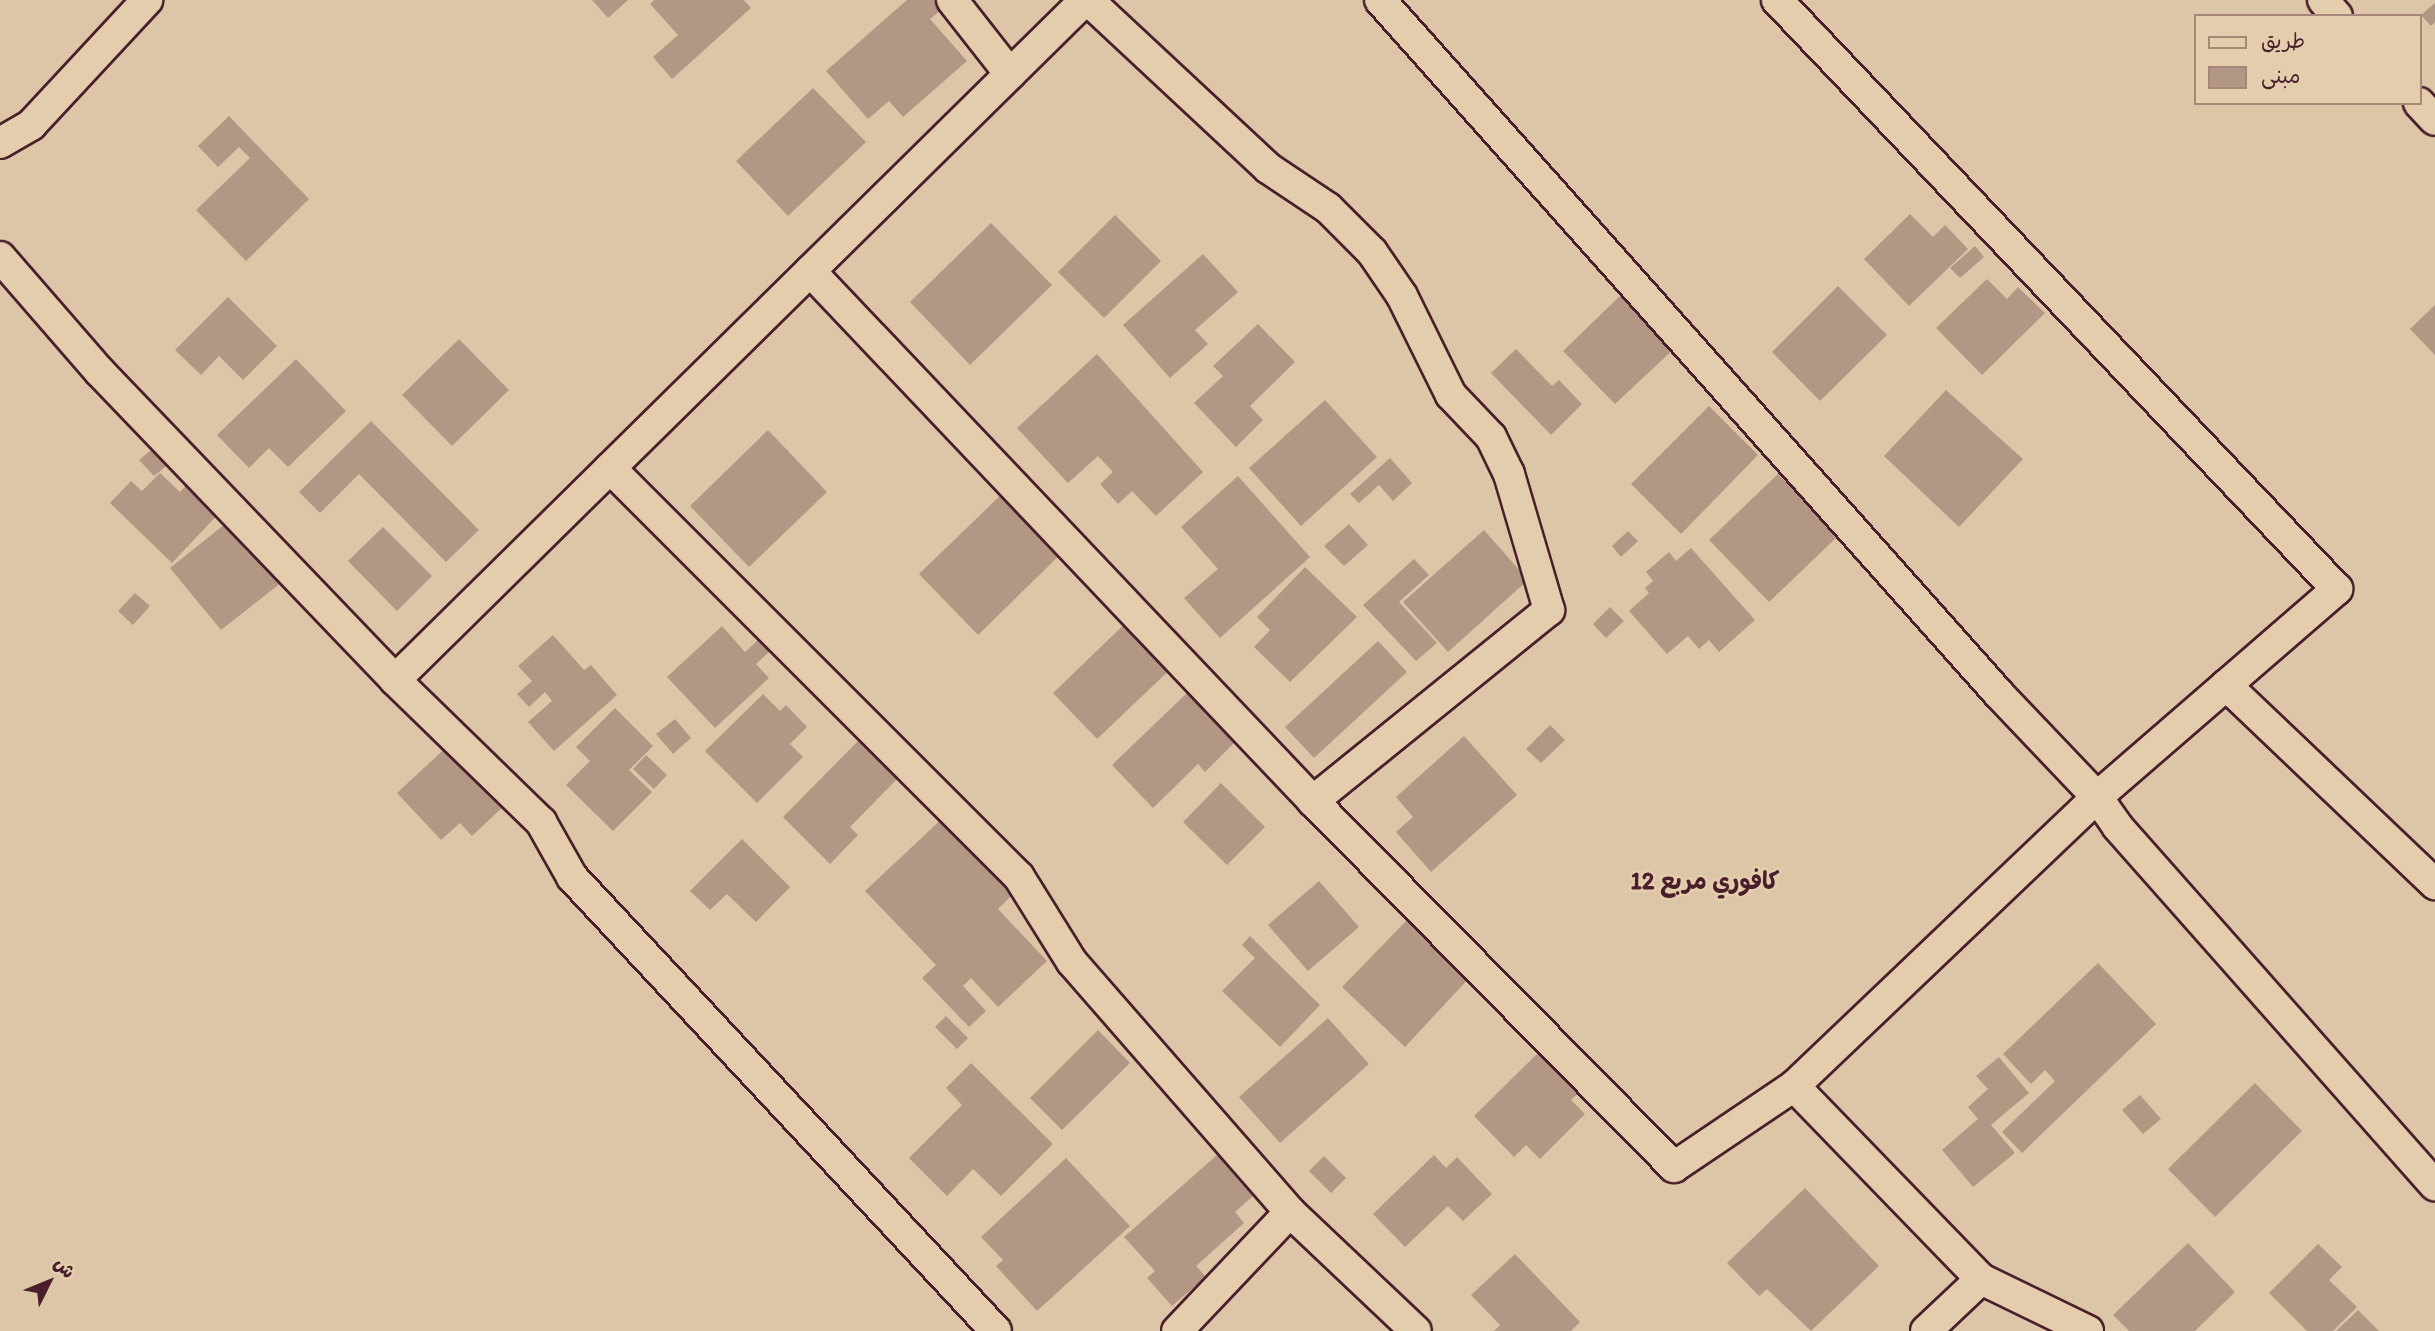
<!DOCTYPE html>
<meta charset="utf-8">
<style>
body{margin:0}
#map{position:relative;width:2435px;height:1331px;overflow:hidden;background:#ddc6a8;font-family:Itim,"Playpen Sans Arabic",sans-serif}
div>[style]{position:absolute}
.building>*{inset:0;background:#b39785}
.roads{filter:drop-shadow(2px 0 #4a1f2b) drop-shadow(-2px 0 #4a1f2b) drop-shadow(0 2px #4a1f2b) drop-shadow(0 -2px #4a1f2b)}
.minor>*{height:30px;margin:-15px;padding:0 15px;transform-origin:15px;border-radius:15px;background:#e3cdad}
span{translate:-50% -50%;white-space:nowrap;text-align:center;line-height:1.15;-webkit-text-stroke:5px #e3cdad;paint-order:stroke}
.neighbourhood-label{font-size:24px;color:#4a1f2b;font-weight:700}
.legend{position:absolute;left:2194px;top:14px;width:228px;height:91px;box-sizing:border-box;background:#e3cdad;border:2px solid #a68779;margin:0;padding:9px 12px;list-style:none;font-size:21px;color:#4a1f2b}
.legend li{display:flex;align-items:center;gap:14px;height:35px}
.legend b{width:35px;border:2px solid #a68779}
.north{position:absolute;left:14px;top:1247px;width:70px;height:70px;-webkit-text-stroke:5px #e3cdad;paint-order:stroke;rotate:47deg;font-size:19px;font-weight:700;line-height:28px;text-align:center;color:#4a1f2b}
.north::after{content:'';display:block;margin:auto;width:24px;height:32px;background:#4a1f2b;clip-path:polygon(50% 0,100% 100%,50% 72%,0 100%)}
</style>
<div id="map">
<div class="building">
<div style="clip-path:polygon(592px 0,628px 0,608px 18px)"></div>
<div style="clip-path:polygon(654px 0,744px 0,751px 8px,672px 79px,653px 57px,678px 35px,650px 4px)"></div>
<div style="clip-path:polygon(907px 0,942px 0,947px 5px,930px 19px,967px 61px,903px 117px,889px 101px,868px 119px,826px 71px)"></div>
<div style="clip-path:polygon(2435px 3px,2435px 22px,2431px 26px,2421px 15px)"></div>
<div style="clip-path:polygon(813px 88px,866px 142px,788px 216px,736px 161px)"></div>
<div style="clip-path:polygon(229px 116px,309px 199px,246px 261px,196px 210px,250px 158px,239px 147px,218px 167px,198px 146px)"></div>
<div style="clip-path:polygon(1910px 214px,1933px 237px,1945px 225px,1968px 249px,1909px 306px,1864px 259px)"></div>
<div style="clip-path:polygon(1115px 215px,1161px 261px,1104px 318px,1058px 272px)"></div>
<div style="clip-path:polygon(991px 223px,1052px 285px,970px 365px,910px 302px)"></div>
<div style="clip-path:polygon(1975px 246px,1984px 257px,1960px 278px,1950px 268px)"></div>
<div style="clip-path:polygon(1203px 254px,1238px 292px,1195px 330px,1208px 344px,1170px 378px,1123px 325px)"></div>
<div style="clip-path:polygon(1987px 279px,2007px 299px,2018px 287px,2045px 313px,1982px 375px,1936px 328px)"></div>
<div style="clip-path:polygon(1838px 286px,1887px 335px,1820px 401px,1772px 352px)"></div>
<div style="clip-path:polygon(1624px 292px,1677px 346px,1615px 404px,1563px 351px)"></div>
<div style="clip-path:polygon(228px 297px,277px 346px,243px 380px,219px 356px,201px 375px,175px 350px)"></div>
<div style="clip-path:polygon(2435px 305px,2435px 355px,2410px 329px)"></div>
<div style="clip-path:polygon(1258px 324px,1295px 362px,1250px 406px,1263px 420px,1236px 447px,1194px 403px,1223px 376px,1213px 366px)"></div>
<div style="clip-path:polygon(459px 339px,509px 390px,452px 446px,402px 395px)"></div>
<div style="clip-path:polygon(1516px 349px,1552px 386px,1559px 380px,1582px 404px,1551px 435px,1491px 373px)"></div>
<div style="clip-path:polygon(1097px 354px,1203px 472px,1156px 516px,1132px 491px,1118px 504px,1100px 484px,1113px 472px,1098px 456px,1068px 483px,1017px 428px)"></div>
<div style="clip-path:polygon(296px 359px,346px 411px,288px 467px,269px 448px,249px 468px,217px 435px)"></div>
<div style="clip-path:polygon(1946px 390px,2023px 459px,1959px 527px,1884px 456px)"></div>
<div style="clip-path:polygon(1325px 400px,1377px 457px,1301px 526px,1249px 468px)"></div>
<div style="clip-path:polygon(1709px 406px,1758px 455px,1681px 534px,1631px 484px)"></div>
<div style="clip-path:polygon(371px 421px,479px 530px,446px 562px,359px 474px,320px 513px,299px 492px)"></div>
<div style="clip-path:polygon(768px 430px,827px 492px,749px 567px,690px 506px)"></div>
<div style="clip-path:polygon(156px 446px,170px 463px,154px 476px,139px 460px)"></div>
<div style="clip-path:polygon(1390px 458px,1412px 483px,1393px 501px,1379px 485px,1359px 503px,1350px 494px)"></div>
<div style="clip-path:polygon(160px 473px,180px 492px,192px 479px,224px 508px,172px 563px,110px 503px,131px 481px,142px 491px)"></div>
<div style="clip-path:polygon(1778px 474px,1838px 536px,1769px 602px,1709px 540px)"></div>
<div style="clip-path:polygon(1238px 476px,1310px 557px,1220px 638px,1184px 598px,1218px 569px,1181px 527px)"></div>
<div style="clip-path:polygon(1007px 489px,1066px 549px,978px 635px,919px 574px)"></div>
<div style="clip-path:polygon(225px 524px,248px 553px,259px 545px,286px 579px,221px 630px,170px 568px)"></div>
<div style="clip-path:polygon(1349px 524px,1368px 545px,1344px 566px,1324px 546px)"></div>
<div style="clip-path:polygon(383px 527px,432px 576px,397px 611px,348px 561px)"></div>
<div style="clip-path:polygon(1484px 530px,1528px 580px,1448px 652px,1403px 602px)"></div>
<div style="clip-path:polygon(1628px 531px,1638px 541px,1621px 557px,1612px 546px)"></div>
<div style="clip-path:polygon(1691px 548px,1755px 620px,1719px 652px,1709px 640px,1699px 649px,1688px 636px,1667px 654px,1629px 611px,1649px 593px,1645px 588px,1653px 581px,1646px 572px,1669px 552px,1676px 561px)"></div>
<div style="clip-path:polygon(1414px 559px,1429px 575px,1399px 602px,1437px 643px,1416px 661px,1363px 605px)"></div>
<div style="clip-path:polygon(1305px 567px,1357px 617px,1290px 682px,1254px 647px,1270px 630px,1257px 617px)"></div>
<div style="clip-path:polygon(135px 593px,150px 606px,133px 625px,118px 611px)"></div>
<div style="clip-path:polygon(1610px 607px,1624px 621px,1606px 638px,1593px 624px)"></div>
<div style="clip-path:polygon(1134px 615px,1178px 662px,1097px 739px,1053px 693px)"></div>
<div style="clip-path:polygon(722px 626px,745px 652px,759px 639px,770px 651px,756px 664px,769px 678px,715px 728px,667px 677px)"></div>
<div style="clip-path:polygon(553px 635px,584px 670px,591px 665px,617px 695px,554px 751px,528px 722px,552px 701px,545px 692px,529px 707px,517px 694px,532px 681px,518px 666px)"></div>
<div style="clip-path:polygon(1378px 641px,1407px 672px,1314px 758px,1285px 727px)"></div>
<div style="clip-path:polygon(1190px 690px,1237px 740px,1205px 772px,1198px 764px,1153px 808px,1112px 765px)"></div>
<div style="clip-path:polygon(763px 694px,780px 711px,786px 705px,807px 727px,790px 744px,803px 757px,757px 803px,705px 751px)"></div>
<div style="clip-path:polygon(615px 708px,653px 746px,629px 770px,652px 792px,613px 831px,566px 785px,590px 761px,576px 747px)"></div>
<div style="clip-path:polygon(675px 719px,691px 738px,673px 754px,656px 734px)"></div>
<div style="clip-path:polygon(1550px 725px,1565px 740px,1541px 763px,1526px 749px)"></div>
<div style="clip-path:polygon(1464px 736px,1517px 795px,1431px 872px,1396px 832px,1413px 817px,1396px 797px)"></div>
<div style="clip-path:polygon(862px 737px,901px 775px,850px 827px,858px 835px,830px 864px,783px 817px)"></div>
<div style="clip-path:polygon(452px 742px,507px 803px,472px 836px,460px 823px,441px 840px,397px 793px)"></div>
<div style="clip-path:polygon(646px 755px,667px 775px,654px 789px,633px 769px)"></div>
<div style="clip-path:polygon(1221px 783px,1265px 827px,1227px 865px,1183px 822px)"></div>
<div style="clip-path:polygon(946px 815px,1017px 890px,998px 909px,1047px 961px,998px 1007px,971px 978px,963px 986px,986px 1011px,969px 1027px,922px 978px,936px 965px,865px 891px)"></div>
<div style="clip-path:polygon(742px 839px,790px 887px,756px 922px,727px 894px,710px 910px,690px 891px)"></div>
<div style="clip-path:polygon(1319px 881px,1359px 927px,1308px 971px,1268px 925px)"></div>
<div style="clip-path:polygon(1409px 918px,1471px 976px,1405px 1047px,1342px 987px)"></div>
<div style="clip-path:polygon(1250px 936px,1320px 1005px,1280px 1047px,1222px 991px,1255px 958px,1242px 945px)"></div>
<div style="clip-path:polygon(2098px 963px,2156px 1024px,2022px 1153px,2002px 1132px,2055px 1081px,2045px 1070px,2031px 1084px,2003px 1054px)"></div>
<div style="clip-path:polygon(946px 1016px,968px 1038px,957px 1049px,935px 1027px)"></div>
<div style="clip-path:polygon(1328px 1018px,1369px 1064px,1280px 1143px,1239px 1097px)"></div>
<div style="clip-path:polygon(1098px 1030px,1130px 1063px,1062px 1130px,1030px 1098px)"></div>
<div style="clip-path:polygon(1545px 1046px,1585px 1087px,1571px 1100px,1585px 1114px,1540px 1159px,1526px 1145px,1514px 1157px,1474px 1116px)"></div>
<div style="clip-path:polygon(1999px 1057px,2029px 1093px,1991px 1125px,2015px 1153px,1973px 1187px,1942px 1150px,1978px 1119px,1968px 1107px,1988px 1089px,1976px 1076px)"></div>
<div style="clip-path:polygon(971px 1063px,1053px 1144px,1001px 1196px,973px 1169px,947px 1196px,909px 1158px,962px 1105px,946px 1088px)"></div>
<div style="clip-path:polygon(2255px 1083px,2302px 1131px,2215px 1217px,2168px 1169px)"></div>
<div style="clip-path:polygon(2140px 1095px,2161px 1119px,2143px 1134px,2122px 1110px)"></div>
<div style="clip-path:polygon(1217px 1155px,1253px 1196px,1235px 1212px,1244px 1223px,1196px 1266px,1206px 1277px,1172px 1306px,1147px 1278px,1155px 1271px,1124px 1237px)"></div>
<div style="clip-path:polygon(1434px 1155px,1446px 1168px,1457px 1157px,1492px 1194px,1463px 1221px,1448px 1206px,1405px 1247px,1373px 1214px)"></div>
<div style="clip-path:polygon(1324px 1156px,1346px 1178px,1331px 1193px,1309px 1171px)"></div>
<div style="clip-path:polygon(1066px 1158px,1130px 1226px,1037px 1311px,996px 1266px,1003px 1260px,981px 1237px)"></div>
<div style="clip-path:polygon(1805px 1188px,1879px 1266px,1811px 1331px,1767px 1289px,1759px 1296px,1727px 1263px)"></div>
<div style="clip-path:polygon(2188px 1243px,2235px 1292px,2195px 1331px,2129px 1331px,2113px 1315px)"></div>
<div style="clip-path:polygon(2318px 1244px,2342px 1267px,2329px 1280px,2357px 1307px,2333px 1331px,2307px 1331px,2269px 1293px)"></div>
<div style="clip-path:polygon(1515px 1254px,1580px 1322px,1571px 1331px,1494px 1331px,1500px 1325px,1471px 1295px)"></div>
<div style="clip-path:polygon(2358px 1310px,2379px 1331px,2336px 1331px)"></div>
</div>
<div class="roads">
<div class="minor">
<div style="left:952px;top:0;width:94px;rotate:51.9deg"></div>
<div style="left:1088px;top:0;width:246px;rotate:43deg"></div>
<div style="left:1268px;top:168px;width:72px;rotate:33.7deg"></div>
<div style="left:1328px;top:208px;width:62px;rotate:45deg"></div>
<div style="left:1372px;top:252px;width:53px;rotate:55.7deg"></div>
<div style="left:1402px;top:296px;width:110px;rotate:63.7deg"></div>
<div style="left:1451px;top:395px;width:58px;rotate:46.4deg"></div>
<div style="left:1491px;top:437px;width:41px;rotate:64.1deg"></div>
<div style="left:1509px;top:474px;width:142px;rotate:73.6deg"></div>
<div style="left:1549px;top:610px;width:304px;rotate:141deg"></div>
<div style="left:1380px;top:0;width:929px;rotate:48.27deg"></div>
<div style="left:1998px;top:693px;width:144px;rotate:46.4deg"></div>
<div style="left:2097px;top:797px;width:35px;rotate:55deg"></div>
<div style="left:2117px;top:826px;width:480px;rotate:48.5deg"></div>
<div style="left:2323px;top:0;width:21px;rotate:49deg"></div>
<div style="left:2419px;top:103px;width:23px;rotate:47deg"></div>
<div style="left:0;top:143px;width:36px;rotate:-30deg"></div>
<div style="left:31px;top:125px;width:171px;rotate:-47.1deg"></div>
<div style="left:0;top:257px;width:152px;rotate:49deg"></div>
<div style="left:100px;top:372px;width:426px;rotate:46.2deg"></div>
<div style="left:395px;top:680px;width:204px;rotate:44.2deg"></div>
<div style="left:541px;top:822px;width:63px;rotate:60.6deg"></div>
<div style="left:572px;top:877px;width:621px;rotate:46.96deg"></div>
<div style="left:810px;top:271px;width:731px;rotate:46.5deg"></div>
<div style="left:1313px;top:801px;width:514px;rotate:45.39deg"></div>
<div style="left:1674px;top:1167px;width:145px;rotate:-34deg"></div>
<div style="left:1794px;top:1086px;width:419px;rotate:-43.6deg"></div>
<div style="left:2097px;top:797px;width:318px;rotate:-40.9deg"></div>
<div style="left:2337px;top:589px;width:813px;rotate:-133.55deg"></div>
<div style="left:610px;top:468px;width:578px;rotate:45deg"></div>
<div style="left:1019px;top:877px;width:100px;rotate:58.1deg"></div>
<div style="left:1072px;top:962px;width:332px;rotate:48.9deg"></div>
<div style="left:1290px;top:1212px;width:164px;rotate:133.5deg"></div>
<div style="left:395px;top:680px;width:969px;rotate:-44.58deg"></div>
<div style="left:2226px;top:685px;width:289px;rotate:43.6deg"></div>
<div style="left:1794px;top:1086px;width:269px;rotate:45.9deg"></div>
<div style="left:1981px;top:1279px;width:119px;rotate:25.9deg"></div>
<div style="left:1290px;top:1212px;width:173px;rotate:43.4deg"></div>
<div style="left:1926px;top:1331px;width:76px;rotate:-43.4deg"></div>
</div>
</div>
<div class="neighbourhood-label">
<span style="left:1705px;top:881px">كافوري مربع 12</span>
</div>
<ul class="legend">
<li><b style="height:9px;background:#e3cdad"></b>طريق</li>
<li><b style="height:19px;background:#b39785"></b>مبنى</li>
</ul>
<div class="north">ش</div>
</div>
